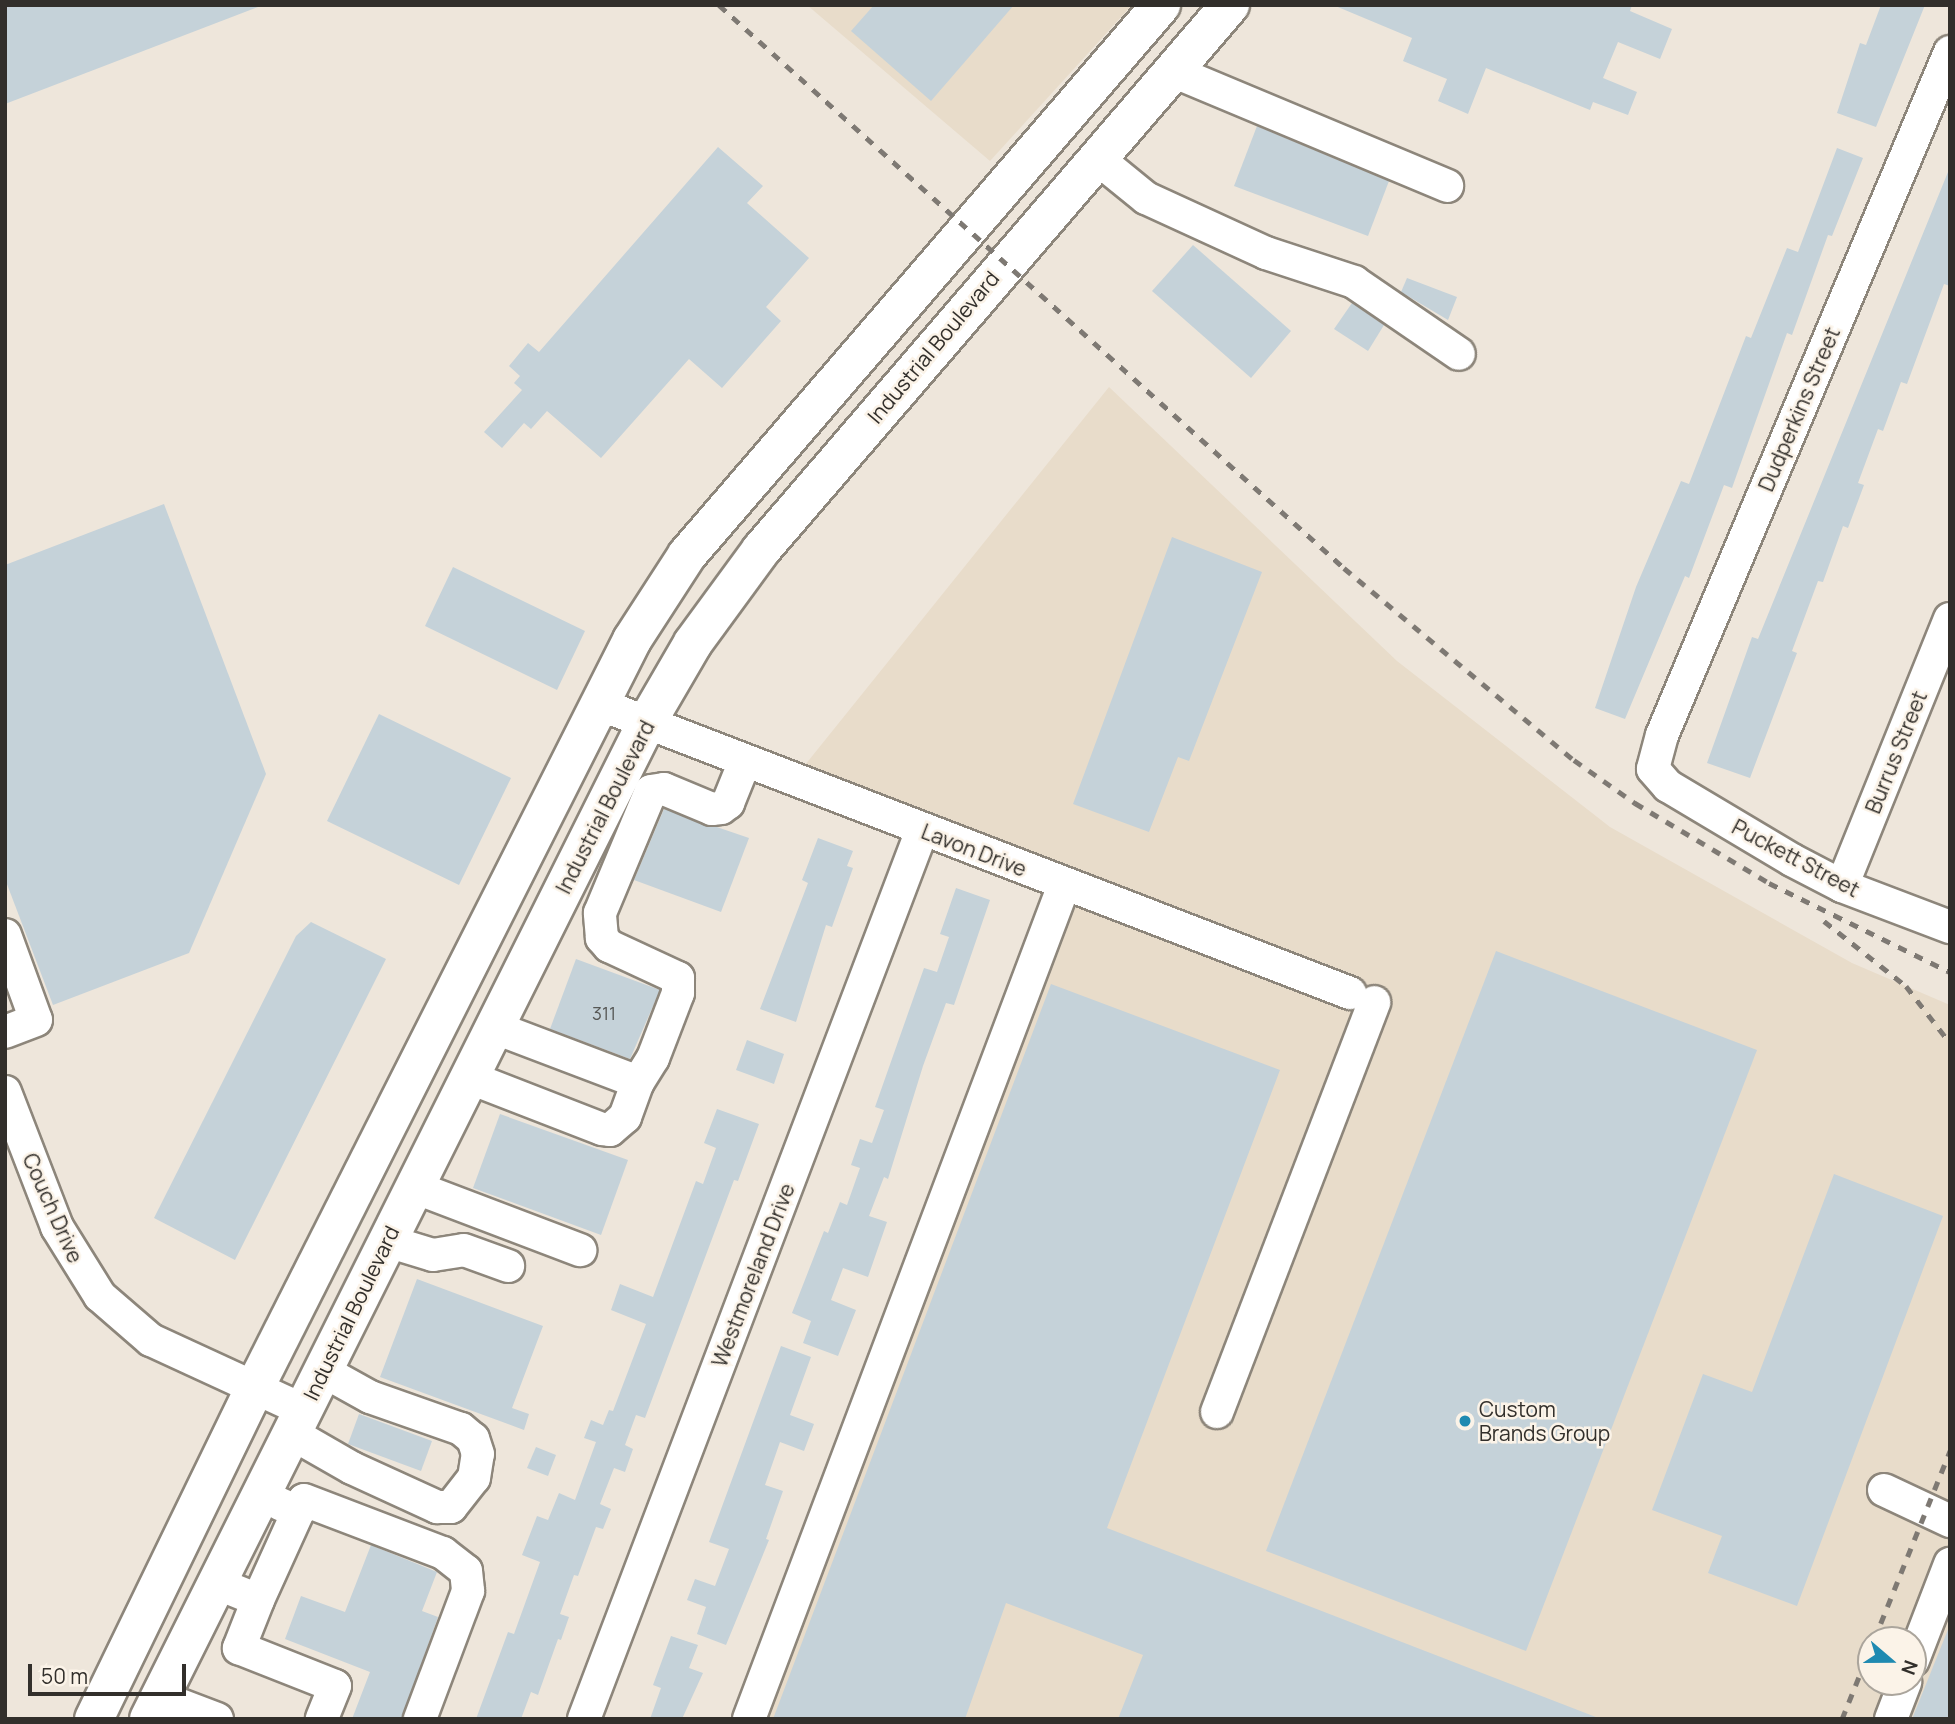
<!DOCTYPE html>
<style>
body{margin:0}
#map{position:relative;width:1955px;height:1724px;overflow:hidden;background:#eee6db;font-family:Manrope,sans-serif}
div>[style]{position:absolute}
.built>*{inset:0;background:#e8dcca}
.building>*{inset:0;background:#c5d2d9}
.roads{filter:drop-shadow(2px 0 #8d867b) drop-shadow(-2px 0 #8d867b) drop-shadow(0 2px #8d867b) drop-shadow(0 -2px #8d867b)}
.minor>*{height:32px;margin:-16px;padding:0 16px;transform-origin:16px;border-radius:16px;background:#fff}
.major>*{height:38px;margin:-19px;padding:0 19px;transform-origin:19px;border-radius:19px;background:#fff}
.rail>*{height:5px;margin-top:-2.5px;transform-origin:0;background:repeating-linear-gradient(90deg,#7e7973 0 9px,transparent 0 18px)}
.dots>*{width:19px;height:19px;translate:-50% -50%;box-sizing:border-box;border:4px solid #fbf3e8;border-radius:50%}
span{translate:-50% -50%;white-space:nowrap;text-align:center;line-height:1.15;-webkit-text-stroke:5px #fbf3e8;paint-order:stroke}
.number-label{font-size:18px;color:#575856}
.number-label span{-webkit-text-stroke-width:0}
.street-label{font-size:21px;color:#322f2b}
.poi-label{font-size:21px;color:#322f2b}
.left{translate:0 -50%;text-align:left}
.frame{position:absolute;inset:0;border:7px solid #322f2b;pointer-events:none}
.north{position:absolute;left:1857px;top:1626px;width:70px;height:70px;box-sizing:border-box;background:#fbf3e8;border:2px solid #aba59c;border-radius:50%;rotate:110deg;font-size:19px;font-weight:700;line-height:28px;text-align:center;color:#322f2b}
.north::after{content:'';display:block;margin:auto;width:24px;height:32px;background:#1f8ab1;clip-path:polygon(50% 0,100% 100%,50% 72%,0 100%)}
.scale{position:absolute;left:28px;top:1664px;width:158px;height:32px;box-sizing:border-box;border:4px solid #322f2b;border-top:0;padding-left:9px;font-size:21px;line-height:24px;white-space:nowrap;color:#322f2b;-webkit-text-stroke:5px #fbf3e8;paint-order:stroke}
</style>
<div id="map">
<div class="built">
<div style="clip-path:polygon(807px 5px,1132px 5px,990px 161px)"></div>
<div style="clip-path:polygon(evenodd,1109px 387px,1397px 661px,1610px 827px,1852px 963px,1950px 1005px,1950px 1719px,764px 1719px,1074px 870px,805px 765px,1109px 387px,1871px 1640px,1913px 1640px,1913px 1682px,1871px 1682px,1871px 1640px)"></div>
</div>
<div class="building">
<div style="clip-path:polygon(5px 5px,258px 5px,258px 7px,5px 104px)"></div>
<div style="clip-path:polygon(874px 5px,1014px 5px,931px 101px,851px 31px)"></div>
<div style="clip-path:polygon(1333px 5px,1632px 5px,1630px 11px,1672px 29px,1660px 59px,1618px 42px,1603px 78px,1637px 92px,1628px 115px,1593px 102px,1590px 110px,1486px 68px,1468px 114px,1438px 101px,1447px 79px,1403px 61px,1412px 38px)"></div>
<div style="clip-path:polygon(1881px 5px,1925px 5px,1876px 127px,1837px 113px,1860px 43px,1866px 45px)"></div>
<div style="clip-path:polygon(1257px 126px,1389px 181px,1368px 236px,1234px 186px)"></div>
<div style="clip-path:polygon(718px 147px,763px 186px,747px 203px,809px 258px,766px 307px,781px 321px,722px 388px,689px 359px,601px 458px,547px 411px,531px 429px,524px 423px,502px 448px,484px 432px,522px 390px,514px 383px,520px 376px,509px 366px,528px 343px,539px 352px)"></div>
<div style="clip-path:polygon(1837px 148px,1863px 158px,1832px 236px,1828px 235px,1792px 335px,1787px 333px,1732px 488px,1724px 485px,1689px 578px,1685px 576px,1625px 719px,1595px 708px,1636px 587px,1681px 481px,1689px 484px,1746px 336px,1751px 338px,1787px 248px,1798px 252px)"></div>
<div style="clip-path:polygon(1948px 172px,1950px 286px,1944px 284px,1907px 384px,1901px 382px,1883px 431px,1878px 429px,1858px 483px,1864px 485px,1848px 528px,1843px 526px,1823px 582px,1818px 581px,1792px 651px,1797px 653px,1750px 778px,1707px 763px,1752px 637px,1758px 639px)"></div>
<div style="clip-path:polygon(1193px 245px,1291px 331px,1251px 378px,1152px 291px)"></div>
<div style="clip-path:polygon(1407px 278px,1457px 297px,1448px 320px,1401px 292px)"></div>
<div style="clip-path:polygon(1352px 303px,1384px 325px,1368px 351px,1334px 329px)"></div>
<div style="clip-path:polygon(164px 504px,266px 774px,189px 953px,53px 1005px,5px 879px,5px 565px)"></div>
<div style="clip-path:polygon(1172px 537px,1262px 572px,1189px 761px,1178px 757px,1149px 832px,1073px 804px)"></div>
<div style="clip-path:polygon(453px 567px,585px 631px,557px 690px,425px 626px)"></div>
<div style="clip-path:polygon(379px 714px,511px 778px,459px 885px,327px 821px)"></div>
<div style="clip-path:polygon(664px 809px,749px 838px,721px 912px,634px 880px)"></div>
<div style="clip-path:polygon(818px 838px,853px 851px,847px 866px,853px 868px,832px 927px,826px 925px,796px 1022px,760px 1009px,808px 883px,802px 880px)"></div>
<div style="clip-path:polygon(956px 888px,990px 900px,954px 1005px,946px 1003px,923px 1066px,888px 1179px,884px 1177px,869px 1216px,887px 1222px,868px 1277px,843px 1268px,831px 1300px,856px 1310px,838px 1356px,803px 1343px,811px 1321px,792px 1313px,824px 1231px,828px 1233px,840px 1202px,847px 1205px,860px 1168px,851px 1165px,860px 1139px,872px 1143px,884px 1110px,875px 1107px,924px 968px,937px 972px,949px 937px,940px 934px)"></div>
<div style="clip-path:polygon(311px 922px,386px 959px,235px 1260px,154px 1218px,296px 936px)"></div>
<div style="clip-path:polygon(1496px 951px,1757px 1050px,1526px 1651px,1266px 1551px)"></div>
<div style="clip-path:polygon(576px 959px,660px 990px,630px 1059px,550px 1029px)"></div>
<div style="clip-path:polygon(1051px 984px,1280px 1070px,1107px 1528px,1601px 1719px,1118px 1719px,1143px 1655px,1006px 1603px,965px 1719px,773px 1719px)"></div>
<div style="clip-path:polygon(747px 1040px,784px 1054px,774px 1084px,736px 1070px)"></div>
<div style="clip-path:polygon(717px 1109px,759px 1124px,738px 1181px,734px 1180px,645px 1418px,636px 1415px,625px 1445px,633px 1449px,625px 1472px,614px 1468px,600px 1504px,611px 1509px,603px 1529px,596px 1527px,578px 1576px,574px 1575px,560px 1614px,569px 1617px,561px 1640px,558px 1639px,538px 1695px,531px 1692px,521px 1719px,476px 1719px,508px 1632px,514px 1634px,540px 1562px,522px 1555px,537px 1516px,548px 1520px,559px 1493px,575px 1500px,596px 1442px,584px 1438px,591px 1420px,603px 1425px,609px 1410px,613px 1411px,646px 1324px,611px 1310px,620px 1284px,653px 1297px,696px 1181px,703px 1184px,716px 1148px,704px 1143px)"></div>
<div style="clip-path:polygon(500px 1114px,628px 1160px,601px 1235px,473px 1188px)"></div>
<div style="clip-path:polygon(1834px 1174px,1943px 1216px,1797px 1606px,1708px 1573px,1722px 1536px,1652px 1510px,1703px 1374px,1752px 1392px)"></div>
<div style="clip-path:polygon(417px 1279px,543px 1326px,512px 1408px,529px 1414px,524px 1430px,380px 1377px)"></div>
<div style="clip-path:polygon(781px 1346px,811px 1357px,790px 1415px,814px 1424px,804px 1451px,780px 1442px,765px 1485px,783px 1491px,766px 1539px,769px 1540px,726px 1645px,697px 1634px,706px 1607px,687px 1600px,695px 1579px,715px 1586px,729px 1549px,709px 1542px)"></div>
<div style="clip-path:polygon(359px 1414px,432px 1441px,421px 1471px,348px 1444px)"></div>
<div style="clip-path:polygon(536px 1447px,556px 1455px,548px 1476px,527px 1468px)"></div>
<div style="clip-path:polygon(371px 1545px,437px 1572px,422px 1611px,438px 1617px,402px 1719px,352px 1719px,370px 1672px,285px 1639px,301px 1596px,345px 1612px)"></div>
<div style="clip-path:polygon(1949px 1627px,1950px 1719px,1912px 1719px)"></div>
<div style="clip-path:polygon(671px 1636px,698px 1645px,689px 1668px,703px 1673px,682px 1719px,650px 1719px,661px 1688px,653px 1685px)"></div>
</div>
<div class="roads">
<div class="minor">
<div style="left:1950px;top:52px;width:741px;rotate:112.86deg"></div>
<div style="left:1662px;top:735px;width:35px;rotate:105deg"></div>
<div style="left:1653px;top:769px;width:23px;rotate:49deg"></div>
<div style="left:1668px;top:786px;width:144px;rotate:30.8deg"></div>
<div style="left:1792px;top:860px;width:56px;rotate:27.5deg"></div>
<div style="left:1842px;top:886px;width:116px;rotate:20.8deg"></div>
<div style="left:1175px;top:72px;width:295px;rotate:22.7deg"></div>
<div style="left:1098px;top:159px;width:62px;rotate:39.1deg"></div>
<div style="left:1146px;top:198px;width:132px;rotate:24.6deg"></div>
<div style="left:1266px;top:253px;width:93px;rotate:18.2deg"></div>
<div style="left:1354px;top:282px;width:127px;rotate:34.4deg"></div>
<div style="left:599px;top:704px;width:805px;rotate:21.05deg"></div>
<div style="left:1842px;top:886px;width:288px;rotate:-68deg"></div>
<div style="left:5px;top:935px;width:90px;rotate:70deg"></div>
<div style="left:36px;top:1020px;width:33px;rotate:159deg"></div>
<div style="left:468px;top:1077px;width:144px;rotate:21.2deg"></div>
<div style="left:602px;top:1129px;width:8px;rotate:7deg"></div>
<div style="left:610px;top:1130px;width:20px;rotate:-41deg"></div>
<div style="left:625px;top:1117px;width:37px;rotate:-70deg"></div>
<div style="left:638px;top:1082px;width:155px;rotate:-159.2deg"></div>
<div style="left:638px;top:1082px;width:28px;rotate:-58deg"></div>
<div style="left:653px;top:1058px;width:70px;rotate:-69deg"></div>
<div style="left:678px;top:993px;width:15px;rotate:-90deg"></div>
<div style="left:678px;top:978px;width:76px;rotate:-155.1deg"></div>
<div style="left:609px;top:946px;width:11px;rotate:-131deg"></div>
<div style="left:602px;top:938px;width:25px;rotate:-95deg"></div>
<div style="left:600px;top:913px;width:132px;rotate:-67.3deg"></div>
<div style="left:651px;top:791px;width:13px;rotate:-9deg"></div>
<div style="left:664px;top:789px;width:52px;rotate:22.6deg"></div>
<div style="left:712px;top:809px;width:9px;rotate:-6deg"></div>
<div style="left:721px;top:808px;width:9px;rotate:-36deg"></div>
<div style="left:728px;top:803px;width:45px;rotate:-68deg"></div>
<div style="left:5px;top:1092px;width:145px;rotate:68.9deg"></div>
<div style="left:57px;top:1227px;width:81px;rotate:58.1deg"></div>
<div style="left:100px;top:1296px;width:67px;rotate:40.8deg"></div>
<div style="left:151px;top:1340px;width:167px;rotate:24.7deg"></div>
<div style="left:414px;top:1187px;width:178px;rotate:20.8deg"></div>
<div style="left:387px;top:1241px;width:48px;rotate:16.9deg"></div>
<div style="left:433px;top:1255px;width:31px;rotate:-9deg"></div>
<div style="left:464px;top:1250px;width:47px;rotate:20deg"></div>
<div style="left:1217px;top:1412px;width:439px;rotate:-69deg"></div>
<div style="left:291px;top:1433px;width:70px;rotate:29.8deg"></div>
<div style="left:352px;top:1468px;width:94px;rotate:24.6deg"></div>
<div style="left:437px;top:1507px;width:14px"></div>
<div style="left:451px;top:1507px;width:37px;rotate:-52deg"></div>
<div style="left:474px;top:1478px;width:24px;rotate:-81deg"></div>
<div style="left:478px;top:1454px;width:16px;rotate:-108deg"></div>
<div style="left:473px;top:1439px;width:16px;rotate:-140deg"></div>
<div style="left:461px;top:1429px;width:96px;rotate:-160.6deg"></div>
<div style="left:370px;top:1397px;width:54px;rotate:-151deg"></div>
<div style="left:1884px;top:1490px;width:73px;rotate:25.2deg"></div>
<div style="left:298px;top:1512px;width:13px;rotate:-63deg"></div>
<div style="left:304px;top:1500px;width:149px;rotate:20.9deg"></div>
<div style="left:443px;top:1553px;width:29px;rotate:38deg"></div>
<div style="left:466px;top:1571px;width:20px;rotate:84deg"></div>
<div style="left:468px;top:1591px;width:137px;rotate:110.6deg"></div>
<div style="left:216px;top:1583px;width:45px;rotate:22deg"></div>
<div style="left:258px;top:1600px;width:52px;rotate:111.6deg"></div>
<div style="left:239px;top:1648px;width:103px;rotate:21.6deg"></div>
<div style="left:335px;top:1686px;width:35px;rotate:112deg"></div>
<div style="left:258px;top:1600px;width:97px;rotate:-65.6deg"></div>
<div style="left:298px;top:1512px;width:20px;rotate:-156deg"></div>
<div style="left:1913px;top:1660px;width:103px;rotate:-68.9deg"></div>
<div style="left:159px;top:1697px;width:62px;rotate:20.8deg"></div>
<div style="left:584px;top:1719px;width:951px;rotate:-69.18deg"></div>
<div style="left:749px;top:1719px;width:892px;rotate:-69.31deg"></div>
<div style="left:1891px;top:1719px;width:40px;rotate:-69deg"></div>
</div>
<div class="major">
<div style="left:94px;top:1719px;width:367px;rotate:-64.1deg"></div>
<div style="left:254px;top:1389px;width:839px;rotate:-63.22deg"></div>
<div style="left:632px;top:640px;width:101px;rotate:-57.1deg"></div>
<div style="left:687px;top:555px;width:726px;rotate:-49.24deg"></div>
<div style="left:149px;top:1719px;width:1114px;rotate:-63.46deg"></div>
<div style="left:647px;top:722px;width:91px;rotate:-59.8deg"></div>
<div style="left:693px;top:643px;width:115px;rotate:-53.8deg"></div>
<div style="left:761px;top:550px;width:719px;rotate:-49.29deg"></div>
</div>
</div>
<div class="rail">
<div style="left:719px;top:5px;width:841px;rotate:42.01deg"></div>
<div style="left:1344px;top:568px;width:300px;rotate:39.9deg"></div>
<div style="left:1574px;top:760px;width:75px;rotate:35.2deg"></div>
<div style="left:1635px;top:803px;width:156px;rotate:30.8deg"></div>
<div style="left:1769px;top:883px;width:202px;rotate:26.2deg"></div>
<div style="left:1824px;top:921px;width:105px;rotate:38.4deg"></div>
<div style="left:1906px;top:986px;width:72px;rotate:52.3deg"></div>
<div style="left:1874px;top:1640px;width:204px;rotate:-68.1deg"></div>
<div style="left:1842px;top:1719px;width:78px;rotate:-68.1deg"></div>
</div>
<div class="dots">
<div style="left:1465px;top:1421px;background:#1f8ab1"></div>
</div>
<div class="number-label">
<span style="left:604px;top:1013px">311</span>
</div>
<div class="street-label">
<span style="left:933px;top:347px;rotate:-50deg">Industrial Boulevard</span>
<span style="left:1799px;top:409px;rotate:-67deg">Dudperkins Street</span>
<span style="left:1896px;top:752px;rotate:-68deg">Burrus Street</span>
<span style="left:605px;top:807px;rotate:-63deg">Industrial Boulevard</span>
<span style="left:974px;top:850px;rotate:21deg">Lavon Drive</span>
<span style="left:1796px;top:858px;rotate:28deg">Puckett Street</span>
<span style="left:53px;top:1208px;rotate:66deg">Couch Drive</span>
<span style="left:753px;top:1275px;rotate:-69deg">Westmoreland Drive</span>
<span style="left:351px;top:1313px;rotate:-64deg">Industrial Boulevard</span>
</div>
<div class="poi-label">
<span class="left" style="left:1479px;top:1421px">Custom<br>Brands Group</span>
</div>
<div class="frame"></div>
<div class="north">N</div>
<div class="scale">50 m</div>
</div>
